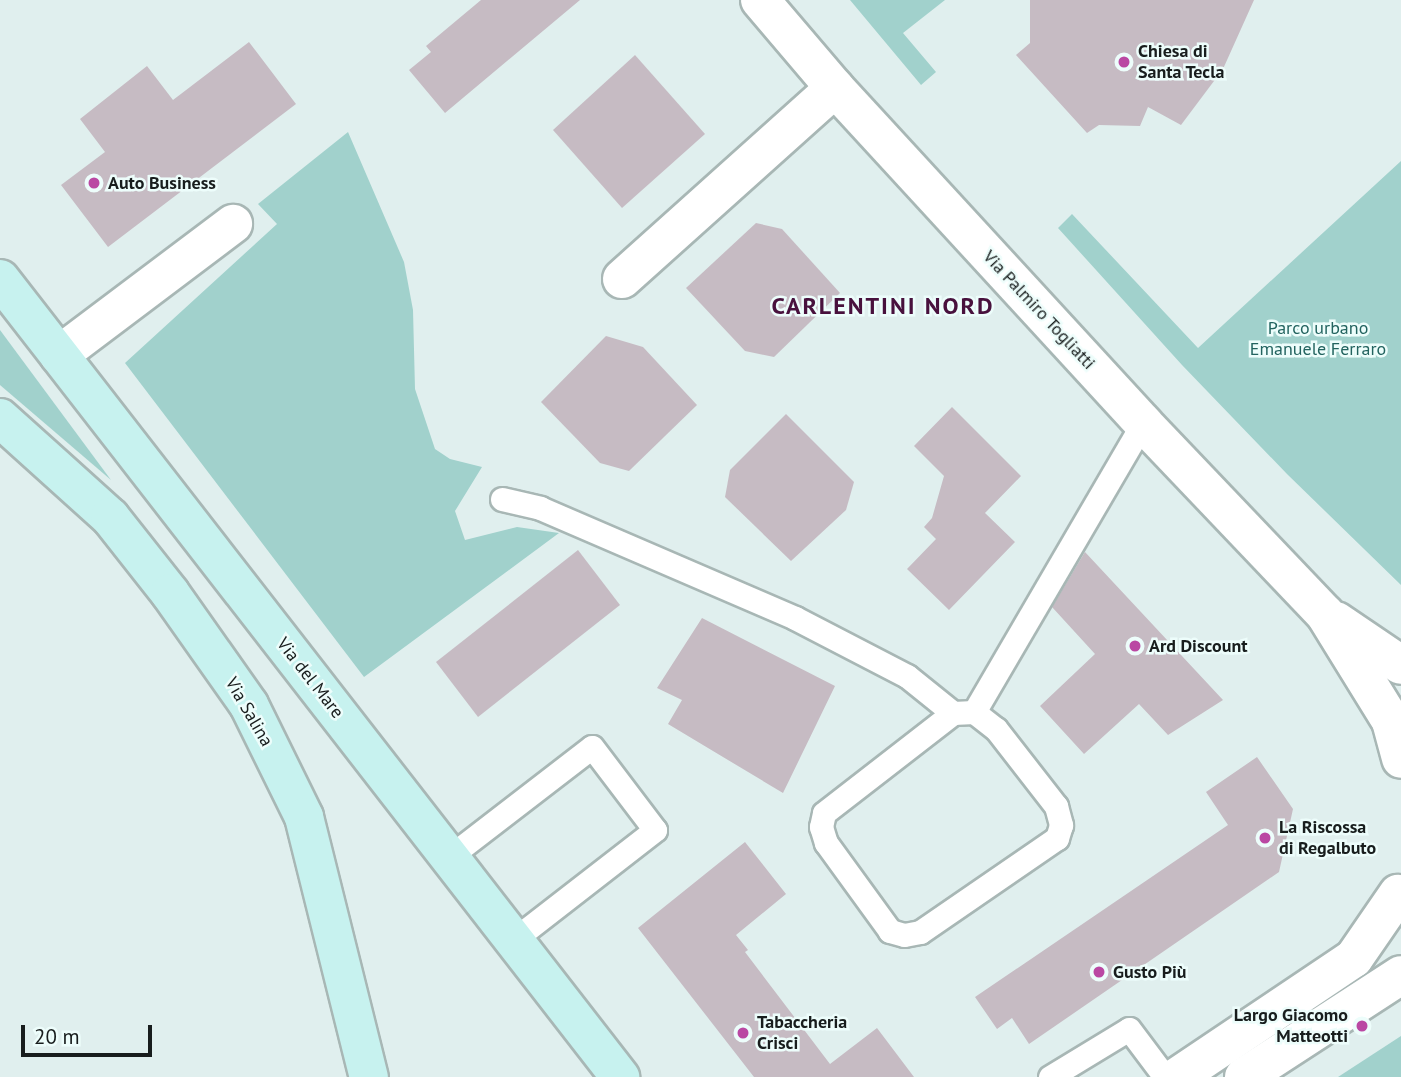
<!DOCTYPE html>
<meta charset="utf-8">
<style>
body{margin:0}
#map{position:relative;width:1401px;height:1077px;overflow:hidden;background:#e0efee;font-family:"PT Sans",sans-serif}
div>[style]{position:absolute}
.green>*{inset:0;background:#a1d1cc}
.building>*{inset:0;background:#c6bbc3}
.roads{filter:drop-shadow(2px 0 #a8b7b5) drop-shadow(-2px 0 #a8b7b5) drop-shadow(0 2px #a8b7b5) drop-shadow(0 -2px #a8b7b5)}
.service>*{height:23px;margin:-11.5px;padding:0 11.5px;transform-origin:11.5px;border-radius:11.5px;background:#fff}
.minor>*{height:38px;margin:-19px;padding:0 19px;transform-origin:19px;border-radius:19px;background:#fff}
.tertiary>*{height:38px;margin:-19px;padding:0 19px;transform-origin:19px;border-radius:19px;background:#fff}
.secondary>*{height:38px;margin:-19px;padding:0 19px;transform-origin:19px;border-radius:19px;background:#c7f2ef}
.dots>*{width:19px;height:19px;translate:-50% -50%;box-sizing:border-box;border:4px solid #edfdfb;border-radius:50%}
span{translate:-50% -50%;white-space:nowrap;text-align:center;line-height:1.15;-webkit-text-stroke:5px #edfdfb;paint-order:stroke}
.poi-label{font-size:18px;color:#181d1d;font-weight:700}
.left{translate:0 -50%;text-align:left}
.right{translate:-100% -50%;text-align:right}
.street-label{font-size:18px;color:#181d1d}
.park-label{font-size:18px;color:#22635f}
.district-label{font-size:24px;color:#48113d;font-weight:700;letter-spacing:2px}
.scale{position:absolute;left:21px;top:1025px;width:131px;height:32px;box-sizing:border-box;border:4px solid #181d1d;border-top:0;padding-left:9px;font-size:21px;line-height:24px;white-space:nowrap;color:#181d1d;-webkit-text-stroke:5px #edfdfb;paint-order:stroke}
</style>
<div id="map">
<div class="green">
<div style="clip-path:polygon(850px 0,945px 0,903px 33px,936px 72px,921px 85px)"></div>
<div style="clip-path:polygon(348px 132px,404px 262px,413px 310px,415px 389px,435px 449px,450px 459px,482px 467px,455px 511px,465px 540px,517px 527px,559px 533px,364px 677px,125px 363px,277px 224px,258px 204px)"></div>
<div style="clip-path:polygon(1401px 161px,1401px 585px,1287px 474px,1182px 365px,1058px 228px,1072px 214px,1198px 348px)"></div>
<div style="clip-path:polygon(0 330px,111px 480px,0 385px)"></div>
<div style="clip-path:polygon(1401px 1036px,1401px 1077px,1338px 1077px)"></div>
</div>
<div class="building">
<div style="clip-path:polygon(481px 0,580px 0,445px 113px,409px 70px,431px 52px,426px 46px)"></div>
<div style="clip-path:polygon(1030px 0,1254px 0,1223px 69px,1181px 125px,1148px 107px,1140px 126px,1099px 125px,1087px 133px,1016px 55px,1030px 43px)"></div>
<div style="clip-path:polygon(249px 42px,296px 104px,108px 247px,61px 185px,105px 152px,80px 119px,147px 66px,173px 100px)"></div>
<div style="clip-path:polygon(635px 55px,705px 134px,622px 208px,553px 130px)"></div>
<div style="clip-path:polygon(756px 223px,782px 229px,840px 293px,774px 357px,745px 351px,686px 288px)"></div>
<div style="clip-path:polygon(606px 336px,643px 347px,697px 405px,629px 471px,600px 463px,541px 402px)"></div>
<div style="clip-path:polygon(952px 407px,1021px 476px,985px 513px,1015px 542px,949px 610px,907px 569px,936px 539px,924px 527px,932px 518px,944px 476px,914px 446px)"></div>
<div style="clip-path:polygon(786px 414px,854px 482px,846px 510px,791px 561px,725px 497px,730px 470px)"></div>
<div style="clip-path:polygon(578px 550px,620px 605px,478px 717px,436px 662px)"></div>
<div style="clip-path:polygon(1085px 552px,1223px 700px,1168px 735px,1139px 704px,1084px 754px,1040px 706px,1095px 654px,1052px 607px)"></div>
<div style="clip-path:polygon(702px 618px,835px 686px,783px 793px,668px 724px,682px 700px,657px 688px)"></div>
<div style="clip-path:polygon(1257px 757px,1293px 809px,1279px 872px,1029px 1044px,1012px 1018px,997px 1029px,975px 997px,1228px 825px,1206px 792px)"></div>
<div style="clip-path:polygon(745px 842px,786px 894px,736px 935px,748px 950px,745px 952px,830px 1064px,877px 1028px,914px 1077px,754px 1077px,638px 928px)"></div>
</div>
<div class="roads">
<div class="service">
<div style="left:502px;top:499px;width:39px;rotate:13deg"></div>
<div style="left:540px;top:508px;width:278px;rotate:23.3deg"></div>
<div style="left:795px;top:618px;width:126px;rotate:27.4deg"></div>
<div style="left:907px;top:676px;width:59px;rotate:38.8deg"></div>
<div style="left:974px;top:712px;width:28px;rotate:38deg"></div>
<div style="left:996px;top:729px;width:98px;rotate:52.1deg"></div>
<div style="left:1056px;top:806px;width:20px;rotate:75deg"></div>
<div style="left:1061px;top:825px;width:14px;rotate:107deg"></div>
<div style="left:1057px;top:838px;width:166px;rotate:145.5deg"></div>
<div style="left:920px;top:932px;width:16px;rotate:169deg"></div>
<div style="left:904px;top:935px;width:15px;rotate:-164deg"></div>
<div style="left:890px;top:931px;width:109px;rotate:-126deg"></div>
<div style="left:826px;top:843px;width:17px;rotate:-107deg"></div>
<div style="left:821px;top:827px;width:14px;rotate:-78deg"></div>
<div style="left:824px;top:813px;width:163px;rotate:-37.8deg"></div>
<div style="left:953px;top:713px;width:21px;rotate:-3deg"></div>
<div style="left:974px;top:712px;width:335px;rotate:-59.7deg"></div>
<div style="left:449px;top:857px;width:180px;rotate:-37.6deg"></div>
<div style="left:592px;top:747px;width:104px;rotate:52.8deg"></div>
<div style="left:655px;top:830px;width:180px;rotate:142.2deg"></div>
<div style="left:1050px;top:1077px;width:92px;rotate:-31.3deg"></div>
<div style="left:1129px;top:1029px;width:60px;rotate:53.1deg"></div>
</div>
<div class="minor">
<div style="left:622px;top:279px;width:286px;rotate:-41.9deg"></div>
<div style="left:59px;top:355px;width:218px;rotate:-37deg"></div>
</div>
<div class="tertiary">
<div style="left:760px;top:0;width:116px;rotate:49.6deg"></div>
<div style="left:835px;top:88px;width:455px;rotate:47.4deg"></div>
<div style="left:1143px;top:423px;width:264px;rotate:46.4deg"></div>
<div style="left:1325px;top:614px;width:126px;rotate:58.3deg"></div>
<div style="left:1391px;top:721px;width:39px;rotate:75deg"></div>
<div style="left:1336px;top:621px;width:78px;rotate:34.1deg"></div>
<div style="left:1177px;top:1077px;width:213px;rotate:-33.9deg"></div>
<div style="left:1354px;top:958px;width:78px;rotate:-55.5deg"></div>
<div style="left:1244px;top:1077px;width:187px;rotate:-33deg"></div>
</div>
<div class="secondary">
<div style="left:0;top:279px;width:1011px;rotate:52.15deg"></div>
<div style="left:0;top:418px;width:148px;rotate:42deg"></div>
<div style="left:110px;top:517px;width:97px;rotate:51.7deg"></div>
<div style="left:170px;top:593px;width:137px;rotate:54.8deg"></div>
<div style="left:249px;top:705px;width:125px;rotate:63.8deg"></div>
<div style="left:304px;top:817px;width:268px;rotate:76deg"></div>
</div>
</div>
<div class="dots">
<div style="left:1124px;top:62px;background:#ba48a3"></div>
<div style="left:94px;top:183px;background:#ba48a3"></div>
<div style="left:1135px;top:646px;background:#ba48a3"></div>
<div style="left:1265px;top:838px;background:#ba48a3"></div>
<div style="left:1099px;top:972px;background:#ba48a3"></div>
<div style="left:1362px;top:1026px;background:#ba48a3"></div>
<div style="left:743px;top:1033px;background:#ba48a3"></div>
</div>
<div class="poi-label">
<span class="left" style="left:1138px;top:62px">Chiesa di<br>Santa Tecla</span>
<span class="left" style="left:108px;top:183px">Auto Business</span>
<span class="left" style="left:1149px;top:646px">Ard Discount</span>
<span class="left" style="left:1279px;top:838px">La Riscossa<br>di Regalbuto</span>
<span class="left" style="left:1113px;top:972px">Gusto Più</span>
<span class="right" style="left:1348px;top:1026px">Largo Giacomo<br>Matteotti</span>
<span class="left" style="left:757px;top:1033px">Tabaccheria<br>Crisci</span>
</div>
<div class="street-label">
<span style="left:1039px;top:310px;rotate:47deg">Via Palmiro Togliatti</span>
<span style="left:310px;top:678px;rotate:52deg">Via del Mare</span>
<span style="left:249px;top:712px;rotate:60deg">Via Salina</span>
</div>
<div class="park-label">
<span style="left:1318px;top:339px">Parco urbano<br>Emanuele Ferraro</span>
</div>
<div class="district-label">
<span style="left:883px;top:306px">CARLENTINI NORD</span>
</div>
<div class="scale">20 m</div>
</div>
